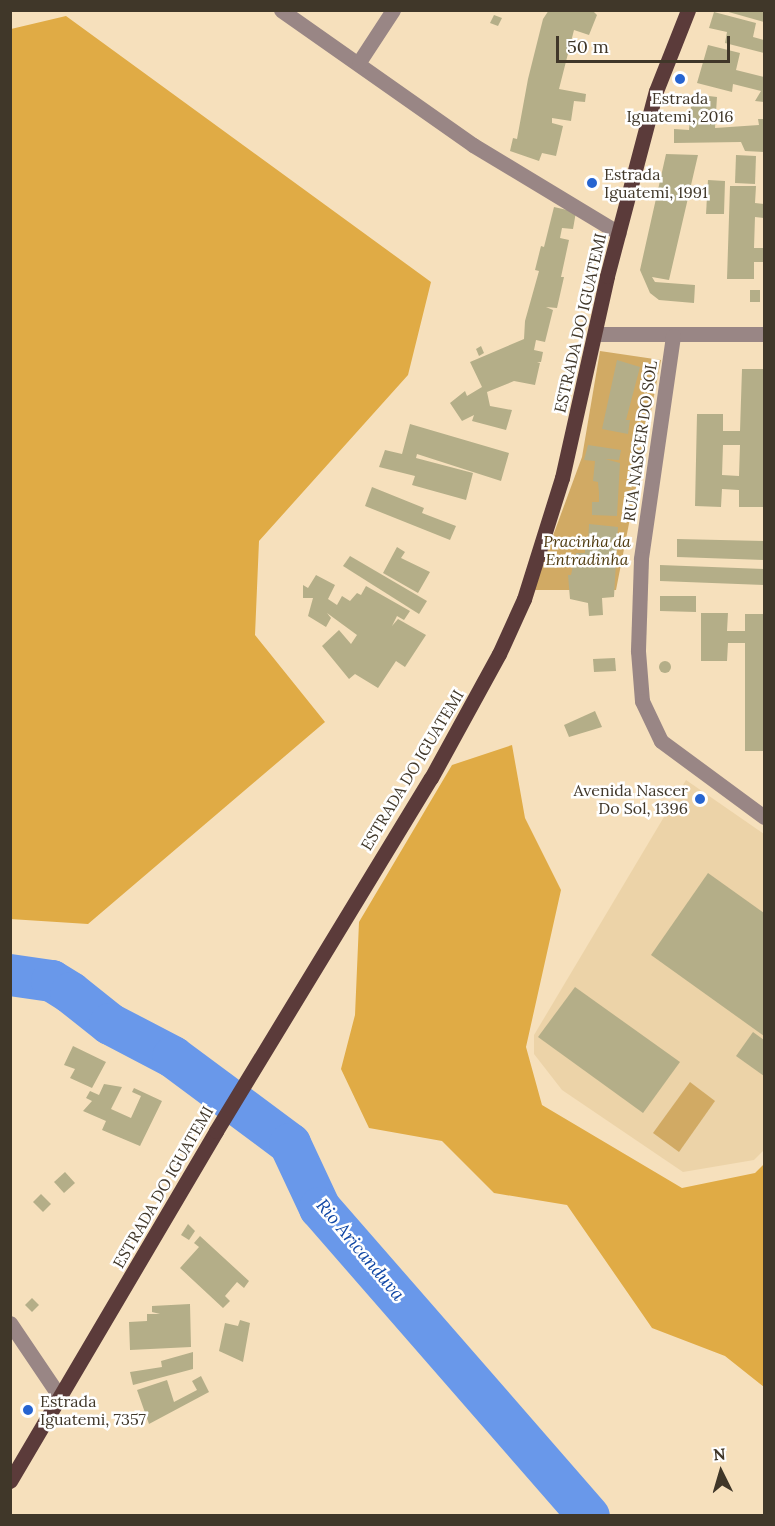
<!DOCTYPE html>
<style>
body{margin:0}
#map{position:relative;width:775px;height:1526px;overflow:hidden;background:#f6e0bc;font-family:Lora,serif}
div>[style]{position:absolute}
.built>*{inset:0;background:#ecd3a8}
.green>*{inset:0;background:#d1aa64}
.forest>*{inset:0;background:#e0ab45}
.river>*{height:42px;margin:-21px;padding:0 21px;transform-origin:21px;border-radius:21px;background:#6998ea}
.building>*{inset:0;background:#b4ae88}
.round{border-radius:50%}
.minor>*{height:15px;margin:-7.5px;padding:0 7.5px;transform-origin:7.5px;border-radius:7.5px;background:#998685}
.major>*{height:15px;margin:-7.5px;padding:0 7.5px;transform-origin:7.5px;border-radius:7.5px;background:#5b3b3a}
.dots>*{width:16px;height:16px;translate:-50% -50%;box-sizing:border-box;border:3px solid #fff;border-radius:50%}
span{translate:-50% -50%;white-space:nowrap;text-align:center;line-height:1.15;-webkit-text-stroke:5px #fff;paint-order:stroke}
.poi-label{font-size:16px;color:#403729}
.left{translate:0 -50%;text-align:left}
.right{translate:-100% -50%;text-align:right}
.street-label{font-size:16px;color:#403729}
.park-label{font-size:16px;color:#503b10;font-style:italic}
.water-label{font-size:18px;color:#0f46a4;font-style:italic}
.frame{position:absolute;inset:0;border:12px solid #403729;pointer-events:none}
.north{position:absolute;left:691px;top:1442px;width:60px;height:60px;-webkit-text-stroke:4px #fff;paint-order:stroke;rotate:355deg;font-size:16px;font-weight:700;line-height:24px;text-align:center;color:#403729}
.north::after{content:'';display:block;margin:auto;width:21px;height:27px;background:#403729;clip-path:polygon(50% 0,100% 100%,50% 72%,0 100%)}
.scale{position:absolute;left:556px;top:36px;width:174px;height:27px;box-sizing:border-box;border:3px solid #403729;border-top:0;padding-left:8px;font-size:18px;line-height:21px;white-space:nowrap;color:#403729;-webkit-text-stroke:4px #fff;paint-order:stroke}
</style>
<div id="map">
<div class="built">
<div style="clip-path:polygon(686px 780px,764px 834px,764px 1150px,754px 1160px,683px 1172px,562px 1090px,534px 1054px,534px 1035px)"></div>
</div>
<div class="green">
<div style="clip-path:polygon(600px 351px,661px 360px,616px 590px,533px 590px,582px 457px)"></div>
<div style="clip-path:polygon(690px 1082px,715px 1101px,679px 1152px,653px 1133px)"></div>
</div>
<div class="forest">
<div style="clip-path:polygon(66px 16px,431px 282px,408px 375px,259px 541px,255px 635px,325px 722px,88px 924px,10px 919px,11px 29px)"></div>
<div style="clip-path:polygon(512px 745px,525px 818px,561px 890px,526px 1047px,542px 1105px,682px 1188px,755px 1173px,764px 1164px,764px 1387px,725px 1356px,652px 1328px,567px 1205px,494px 1193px,442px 1141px,369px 1128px,341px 1069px,355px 1015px,359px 922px,452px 765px)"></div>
</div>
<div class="river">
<div style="left:10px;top:975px;width:42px;rotate:8.1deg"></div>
<div style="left:52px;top:981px;width:22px;rotate:32deg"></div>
<div style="left:71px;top:993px;width:50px;rotate:38.5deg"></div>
<div style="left:110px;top:1024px;width:71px;rotate:27.6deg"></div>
<div style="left:173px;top:1057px;width:146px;rotate:36.6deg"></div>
<div style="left:290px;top:1144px;width:71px;rotate:64.9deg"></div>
<div style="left:320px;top:1208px;width:409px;rotate:48.9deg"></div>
</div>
<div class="building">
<div style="clip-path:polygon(549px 10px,592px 10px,597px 15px,589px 35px,574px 30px,559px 89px,586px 94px,585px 102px,574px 101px,571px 121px,552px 118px,552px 123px,563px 126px,556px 156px,542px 153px,539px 161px,510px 151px,513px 138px,517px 139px,528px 79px,543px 19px)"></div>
<div style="clip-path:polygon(725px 10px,764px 10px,764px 22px,725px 11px)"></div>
<div style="clip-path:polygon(714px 12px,756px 23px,753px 37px,764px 40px,764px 53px,725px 43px,727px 32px,709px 28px)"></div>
<div style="clip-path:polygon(494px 15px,502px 18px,498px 26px,490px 23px)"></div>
<div style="clip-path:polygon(708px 45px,740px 53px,736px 70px,764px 77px,764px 102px,755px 101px,761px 91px,733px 84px,732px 92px,697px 83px)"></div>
<div style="clip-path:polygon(692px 94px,717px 97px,715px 128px,759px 125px,758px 119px,764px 119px,764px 152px,745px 151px,741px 142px,674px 143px,674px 129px,689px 130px)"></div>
<div style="clip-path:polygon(666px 154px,698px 155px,669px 280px,652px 277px,655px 282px,695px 285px,694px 303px,659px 300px,650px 293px,640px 270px)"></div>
<div style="clip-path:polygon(736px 155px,756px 156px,755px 184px,735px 183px)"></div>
<div style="clip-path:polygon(708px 180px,725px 181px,724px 214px,706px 214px)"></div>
<div style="clip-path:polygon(730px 186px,756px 186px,755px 203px,764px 204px,764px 218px,755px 217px,754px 248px,764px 248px,764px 262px,754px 262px,754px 279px,727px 279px)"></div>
<div style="clip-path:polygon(554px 207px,576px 212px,573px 229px,562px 228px,560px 238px,569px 240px,561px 277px,564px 277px,557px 308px,546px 307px,553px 310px,545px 342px,536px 340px,534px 350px,543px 352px,541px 362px,537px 362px,540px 363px,535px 385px,514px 381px,487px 392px,490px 406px,512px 410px,506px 430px,472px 421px,474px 415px,462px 421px,450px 403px,465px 391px,467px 396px,482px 387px,470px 362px,524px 339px,525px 321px,539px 271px,535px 270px,541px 246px,544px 247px)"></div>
<div style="clip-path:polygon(750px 290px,760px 290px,760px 302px,750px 302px)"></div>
<div style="clip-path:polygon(481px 346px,484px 353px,479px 356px,476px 349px)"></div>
<div style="clip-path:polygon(617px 360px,640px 367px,626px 420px,630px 420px,628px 434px,602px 429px)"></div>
<div style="clip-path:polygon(evenodd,742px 369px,764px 369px,764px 507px,739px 507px,739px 490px,722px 489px,721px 507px,695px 506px,697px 414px,723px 414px,723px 431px,740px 431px,742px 369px,723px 445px,740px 445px,739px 476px,722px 475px,723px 445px)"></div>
<div style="clip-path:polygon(410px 424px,509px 453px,501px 481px,417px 454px,416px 458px,473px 473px,466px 500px,412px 485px,415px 476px,379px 467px,385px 450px,402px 454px)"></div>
<div style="clip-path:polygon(588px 445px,621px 450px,619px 460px,605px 459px,620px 463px,617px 516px,592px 515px,592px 502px,599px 502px,599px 493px,598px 482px,593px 481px,595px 461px,584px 460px)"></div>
<div style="clip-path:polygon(372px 487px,424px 508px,422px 513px,456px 526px,450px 540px,365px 506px)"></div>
<div style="clip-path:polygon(589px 524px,618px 527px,614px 597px,602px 598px,603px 615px,589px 616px,588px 603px,570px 599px,568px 575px,571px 575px,576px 553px,585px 553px,585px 546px,588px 546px)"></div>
<div style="clip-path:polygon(677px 539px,764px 541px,764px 560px,677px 557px)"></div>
<div style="clip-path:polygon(397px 547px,405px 552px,401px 558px,430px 572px,418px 593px,383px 573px)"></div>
<div style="clip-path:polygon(350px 556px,427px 601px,419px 614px,343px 566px)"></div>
<div style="clip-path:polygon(660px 565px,764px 569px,764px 585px,660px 581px)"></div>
<div style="clip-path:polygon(316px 575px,335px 585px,328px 599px,337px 605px,342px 596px,350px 601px,357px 593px,361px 595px,366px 586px,410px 611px,404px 620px,397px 616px,392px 626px,398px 619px,426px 635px,405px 667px,396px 661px,378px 688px,355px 674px,349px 679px,322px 646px,339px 630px,351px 644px,357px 635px,327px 613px,331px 618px,326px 627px,308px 616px,313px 598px,303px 598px,303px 585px,308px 588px)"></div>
<div style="clip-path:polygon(660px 596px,696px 596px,696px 612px,660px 611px)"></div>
<div style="clip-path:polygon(701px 613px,728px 613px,727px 631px,745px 631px,745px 614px,764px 614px,764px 751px,745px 751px,745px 643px,728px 643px,727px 661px,701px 661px)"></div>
<div style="clip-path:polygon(615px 658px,616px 671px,594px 672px,593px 659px)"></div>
<div class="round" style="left:659px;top:661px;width:12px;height:12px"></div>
<div style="clip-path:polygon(595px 711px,602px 727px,569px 737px,564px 725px)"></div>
<div style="clip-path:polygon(708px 873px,764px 913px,764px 1036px,651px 955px)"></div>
<div style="clip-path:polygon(575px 987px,680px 1062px,643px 1113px,538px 1037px)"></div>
<div style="clip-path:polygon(753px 1032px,764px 1040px,764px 1076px,736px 1056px)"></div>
<div style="clip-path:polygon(73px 1046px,106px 1062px,92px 1088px,70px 1078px,75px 1069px,64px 1065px)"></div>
<div style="clip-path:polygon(104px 1084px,122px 1087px,111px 1109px,131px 1118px,141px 1096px,132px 1092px,134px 1088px,162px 1101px,140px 1146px,102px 1130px,106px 1121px,83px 1111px,92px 1101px,86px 1098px,90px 1091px,99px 1095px)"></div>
<div style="clip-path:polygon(65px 1172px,75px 1183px,64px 1193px,54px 1182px)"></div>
<div style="clip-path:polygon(41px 1194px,51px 1204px,43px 1212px,33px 1202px)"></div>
<div style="clip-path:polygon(188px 1224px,195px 1231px,189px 1240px,181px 1235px)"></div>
<div style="clip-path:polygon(200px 1236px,249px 1281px,244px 1288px,237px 1282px,225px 1296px,230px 1301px,223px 1308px,180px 1268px,199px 1247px,194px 1243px)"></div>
<div style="clip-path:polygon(32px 1298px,39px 1305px,32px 1312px,25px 1305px)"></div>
<div style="clip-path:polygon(190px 1304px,191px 1347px,130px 1350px,129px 1322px,147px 1321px,147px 1314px,160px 1314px,152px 1312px,152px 1306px)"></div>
<div style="clip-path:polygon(240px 1320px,250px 1323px,243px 1362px,219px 1351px,225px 1323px,238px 1326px)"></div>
<div style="clip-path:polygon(193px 1352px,193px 1369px,133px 1385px,130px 1372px,162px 1367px,161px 1361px)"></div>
<div style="clip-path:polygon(201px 1376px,209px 1392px,149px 1424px,137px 1390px,167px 1380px,174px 1402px,197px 1390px,192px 1381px)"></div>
</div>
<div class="minor">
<div style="left:281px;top:10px;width:235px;rotate:35.1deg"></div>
<div style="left:473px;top:145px;width:170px;rotate:31.1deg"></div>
<div style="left:359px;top:62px;width:62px;rotate:-56.8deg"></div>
<div style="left:595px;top:334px;width:169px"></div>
<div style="left:673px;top:336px;width:225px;rotate:98.2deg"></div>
<div style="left:641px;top:559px;width:92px;rotate:91.9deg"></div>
<div style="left:638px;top:651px;width:50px;rotate:85.4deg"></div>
<div style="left:642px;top:701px;width:44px;rotate:64.6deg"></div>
<div style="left:661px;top:741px;width:128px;rotate:36.4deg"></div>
<div style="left:10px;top:1323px;width:89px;rotate:56deg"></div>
</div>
<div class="major">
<div style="left:10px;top:1481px;width:406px;rotate:-59.5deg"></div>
<div style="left:216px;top:1131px;width:413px;rotate:-58.7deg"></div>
<div style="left:431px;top:778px;width:141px;rotate:-61.3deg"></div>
<div style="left:499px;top:654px;width:60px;rotate:-65.6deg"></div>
<div style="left:524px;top:599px;width:127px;rotate:-72.6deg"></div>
<div style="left:562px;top:478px;width:207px;rotate:-77.4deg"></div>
<div style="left:607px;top:276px;width:191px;rotate:-75.2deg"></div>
<div style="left:656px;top:91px;width:87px;rotate:-68.4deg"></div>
</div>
<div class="dots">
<div style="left:680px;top:79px;background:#2664d0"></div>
<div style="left:592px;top:183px;background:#2664d0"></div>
<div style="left:700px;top:799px;background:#2664d0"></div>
<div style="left:28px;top:1410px;background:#2664d0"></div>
</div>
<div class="poi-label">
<span style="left:680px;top:107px">Estrada<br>Iguatemi, 2016</span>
<span class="left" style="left:604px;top:183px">Estrada<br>Iguatemi, 1991</span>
<span class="right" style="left:688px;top:799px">Avenida Nascer<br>Do Sol, 1396</span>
<span class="left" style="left:40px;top:1410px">Estrada<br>Iguatemi, 7357</span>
</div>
<div class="street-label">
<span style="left:580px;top:323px;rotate:-77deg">ESTRADA DO IGUATEMI</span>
<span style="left:640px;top:441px;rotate:-82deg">RUA NASCER DO SOL</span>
<span style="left:412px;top:770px;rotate:-59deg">ESTRADA DO IGUATEMI</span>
<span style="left:163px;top:1187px;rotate:-60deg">ESTRADA DO IGUATEMI</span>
</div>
<div class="park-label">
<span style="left:587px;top:550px">Pracinha da<br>Entradinha</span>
</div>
<div class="water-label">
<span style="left:360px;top:1250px;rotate:50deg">Rio Aricanduva</span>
</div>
<div class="frame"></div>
<div class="north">N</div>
<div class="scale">50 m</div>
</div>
